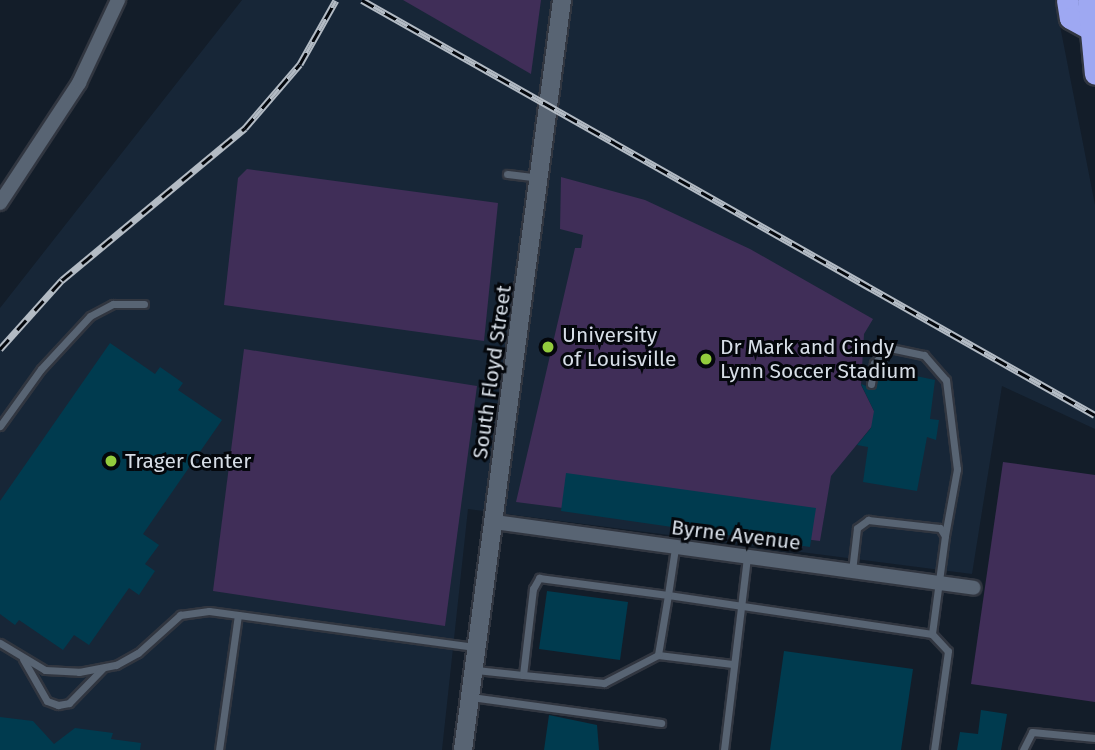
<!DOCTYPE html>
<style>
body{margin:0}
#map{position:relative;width:1095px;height:750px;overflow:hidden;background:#131d29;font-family:"Fira Sans",sans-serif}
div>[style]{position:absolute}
.built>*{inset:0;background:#172637}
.green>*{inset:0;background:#402e58}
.building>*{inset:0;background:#003b4f}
.roads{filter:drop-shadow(2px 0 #313640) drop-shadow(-2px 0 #313640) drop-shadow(0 2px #313640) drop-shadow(0 -2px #313640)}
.service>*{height:7px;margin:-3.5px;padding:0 3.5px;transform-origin:3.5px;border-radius:3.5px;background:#586473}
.minor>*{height:14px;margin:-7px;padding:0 7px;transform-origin:7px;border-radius:7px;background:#586473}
.tertiary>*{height:18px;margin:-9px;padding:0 9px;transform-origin:9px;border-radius:9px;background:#586473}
.motorway>*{height:21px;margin:-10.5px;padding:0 10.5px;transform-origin:10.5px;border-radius:10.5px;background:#9ea8f2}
.rail>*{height:7px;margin-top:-3.5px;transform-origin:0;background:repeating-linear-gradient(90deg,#04070c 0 13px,#b3bbc4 0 26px);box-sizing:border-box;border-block:2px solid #b3bbc4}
.dots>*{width:19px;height:19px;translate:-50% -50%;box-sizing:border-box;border:4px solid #04070c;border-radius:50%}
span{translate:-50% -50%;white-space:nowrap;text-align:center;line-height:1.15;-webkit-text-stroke:6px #04070c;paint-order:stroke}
.poi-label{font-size:21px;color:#d6dde6}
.left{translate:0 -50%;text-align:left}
.street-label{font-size:21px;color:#d6dde6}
</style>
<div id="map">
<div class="built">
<div style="clip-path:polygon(242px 0,1055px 0,1095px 205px,1095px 429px,1002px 386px,972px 574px,468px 509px,442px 750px,0 750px,0 308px)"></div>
</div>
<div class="green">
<div style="clip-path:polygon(403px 0,541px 0,531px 74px)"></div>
<div style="clip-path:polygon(247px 169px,498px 203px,484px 341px,224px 305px,238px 178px)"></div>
<div style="clip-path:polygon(561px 177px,645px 200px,750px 249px,873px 319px,864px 334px,861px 385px,878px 419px,831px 476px,820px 541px,516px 502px,575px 248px,581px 248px,583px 235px,560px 229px)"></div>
<div style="clip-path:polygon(244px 349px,477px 386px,445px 626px,213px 591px)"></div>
<div style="clip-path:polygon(1003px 462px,1095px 475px,1095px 702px,971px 684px)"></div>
</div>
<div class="building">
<div style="clip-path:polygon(110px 343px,155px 374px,160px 367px,183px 383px,178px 390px,222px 420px,143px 534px,159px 545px,145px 564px,155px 571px,139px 595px,129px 588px,89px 645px,74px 635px,63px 650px,19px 620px,15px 625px,0 614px,0 501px)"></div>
<div style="clip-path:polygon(883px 369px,935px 380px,930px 419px,939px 420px,936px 440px,927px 437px,917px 491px,863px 482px,868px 447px,857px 445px,871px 428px,874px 411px,861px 384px,874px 389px)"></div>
<div style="clip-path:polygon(566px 473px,816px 508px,810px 547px,561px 511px)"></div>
<div style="clip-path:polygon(547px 591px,628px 602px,620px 660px,539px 649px)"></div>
<div style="clip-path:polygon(784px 651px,913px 669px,901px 750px,770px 750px)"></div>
<div style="clip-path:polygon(981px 710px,1007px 714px,1001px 750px,957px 750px,960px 732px,978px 734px)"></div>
<div style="clip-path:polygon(549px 715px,597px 725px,599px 750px,544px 750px)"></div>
<div style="clip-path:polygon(0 717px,33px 721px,54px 744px,75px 728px,113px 733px,111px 739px,141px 743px,140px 750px,0 750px)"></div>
</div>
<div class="roads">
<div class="service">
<div style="left:507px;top:174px;width:32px;rotate:7deg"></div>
<div style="left:871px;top:384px;width:21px;rotate:-82deg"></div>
<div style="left:874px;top:363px;width:22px;rotate:-43deg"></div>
<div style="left:890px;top:348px;width:35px;rotate:12deg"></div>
<div style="left:924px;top:355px;width:33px;rotate:49deg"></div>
<div style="left:946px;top:380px;width:90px;rotate:83deg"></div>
<div style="left:957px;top:469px;width:68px;rotate:100.2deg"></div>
<div style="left:0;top:426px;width:70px;rotate:-54.3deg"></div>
<div style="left:41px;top:369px;width:72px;rotate:-47.2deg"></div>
<div style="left:90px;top:316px;width:26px;rotate:-28deg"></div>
<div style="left:113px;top:304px;width:31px"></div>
<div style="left:675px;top:548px;width:48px;rotate:98.5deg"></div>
<div style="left:668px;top:595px;width:267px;rotate:8.4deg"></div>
<div style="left:932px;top:634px;width:23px;rotate:47deg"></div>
<div style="left:948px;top:651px;width:100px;rotate:98deg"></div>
<div style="left:852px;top:571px;width:43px;rotate:-83.4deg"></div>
<div style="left:857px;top:528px;width:14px;rotate:-36deg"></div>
<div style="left:868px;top:520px;width:72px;rotate:6.3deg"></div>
<div style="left:940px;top:528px;width:9px;rotate:58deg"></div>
<div style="left:945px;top:536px;width:99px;rotate:97.6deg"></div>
<div style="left:0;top:643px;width:52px;rotate:31deg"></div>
<div style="left:45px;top:670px;width:34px;rotate:3deg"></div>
<div style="left:79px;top:672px;width:38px;rotate:-11deg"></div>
<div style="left:116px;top:665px;width:25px;rotate:-29deg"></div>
<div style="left:138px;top:653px;width:57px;rotate:-42.1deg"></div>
<div style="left:180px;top:615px;width:29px;rotate:-8deg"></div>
<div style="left:209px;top:611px;width:270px;rotate:7.7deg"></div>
<div style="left:658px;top:655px;width:75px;rotate:6.9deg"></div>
<div style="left:23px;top:659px;width:48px;rotate:60.3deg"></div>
<div style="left:47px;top:701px;width:12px;rotate:20deg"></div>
<div style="left:58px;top:705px;width:11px;rotate:-10deg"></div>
<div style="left:69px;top:703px;width:49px;rotate:-45.8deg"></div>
<div style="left:476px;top:670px;width:47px;rotate:6.1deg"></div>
<div style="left:523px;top:675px;width:87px;rotate:-83.4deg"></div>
<div style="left:533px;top:589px;width:13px;rotate:-61deg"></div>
<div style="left:539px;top:578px;width:130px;rotate:7.5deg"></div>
<div style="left:668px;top:595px;width:61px;rotate:99.5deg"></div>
<div style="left:658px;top:655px;width:61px;rotate:152.6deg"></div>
<div style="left:604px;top:683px;width:81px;rotate:-174.4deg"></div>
<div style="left:471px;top:697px;width:192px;rotate:7.8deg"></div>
<div style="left:219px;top:750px;width:136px;rotate:-82deg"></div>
<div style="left:724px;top:750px;width:193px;rotate:-83.2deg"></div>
<div style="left:1023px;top:750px;width:20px;rotate:-63deg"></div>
<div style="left:1032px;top:732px;width:63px;rotate:5.4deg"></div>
</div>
<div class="minor">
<div style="left:0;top:203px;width:144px;rotate:-56.6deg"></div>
<div style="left:79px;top:83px;width:92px;rotate:-64.8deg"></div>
<div style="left:494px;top:522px;width:484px;rotate:7.8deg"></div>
</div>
<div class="tertiary">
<div style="left:463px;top:750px;width:757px;rotate:-82.48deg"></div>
</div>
<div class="motorway">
<div style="left:1067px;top:0;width:18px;rotate:81deg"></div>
<div style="left:1070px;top:18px;width:23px;rotate:29deg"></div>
<div style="left:1088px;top:0;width:74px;rotate:84.6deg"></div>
</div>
</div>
<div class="rail">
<div style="left:362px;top:0;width:842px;rotate:29.52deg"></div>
<div style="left:0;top:349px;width:93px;rotate:-48.1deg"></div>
<div style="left:62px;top:280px;width:238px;rotate:-39.7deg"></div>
<div style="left:245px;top:128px;width:84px;rotate:-49.3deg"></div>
<div style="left:300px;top:64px;width:73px;rotate:-60.6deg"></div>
</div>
<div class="dots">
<div style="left:548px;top:347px;background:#93cc3d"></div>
<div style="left:706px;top:359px;background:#93cc3d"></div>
<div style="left:111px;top:461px;background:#93cc3d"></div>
</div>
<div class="poi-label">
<span class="left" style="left:562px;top:347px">University<br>of Louisville</span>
<span class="left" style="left:720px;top:359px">Dr Mark and Cindy<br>Lynn Soccer Stadium</span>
<span class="left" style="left:125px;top:461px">Trager Center</span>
</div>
<div class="street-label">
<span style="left:492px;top:372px;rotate:-82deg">South Floyd Street</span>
<span style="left:736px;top:535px;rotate:7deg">Byrne Avenue</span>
</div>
</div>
